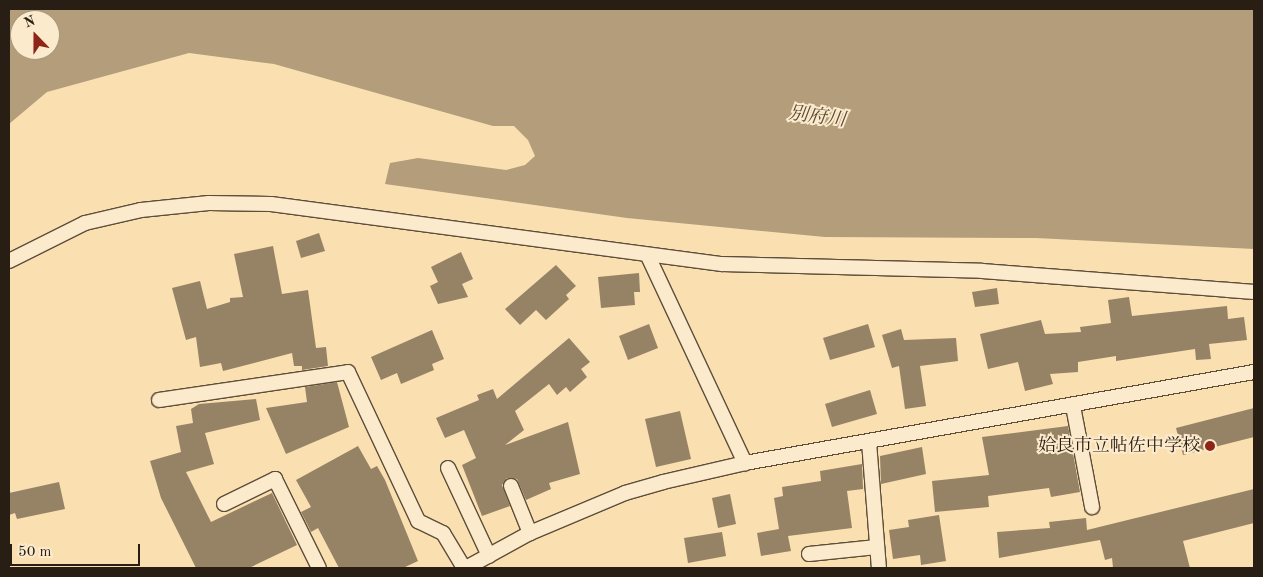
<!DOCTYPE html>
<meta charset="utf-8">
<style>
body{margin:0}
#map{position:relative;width:1263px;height:577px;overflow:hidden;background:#fadfb1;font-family:"Old Standard TT","Noto Serif JP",serif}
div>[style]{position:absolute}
.water>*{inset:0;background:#b39d7b}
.building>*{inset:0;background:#968265}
.roads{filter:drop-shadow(1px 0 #5d4e3a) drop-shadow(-1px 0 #5d4e3a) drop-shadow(0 1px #5d4e3a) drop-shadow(0 -1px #5d4e3a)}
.street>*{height:14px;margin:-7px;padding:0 7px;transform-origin:7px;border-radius:7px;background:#fceacc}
.dots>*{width:14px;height:14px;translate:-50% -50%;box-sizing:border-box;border:2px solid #fceacc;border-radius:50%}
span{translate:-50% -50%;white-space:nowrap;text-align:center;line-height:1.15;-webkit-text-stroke:4px #fceacc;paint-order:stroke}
.poi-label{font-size:18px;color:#291e13}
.right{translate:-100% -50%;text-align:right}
.water-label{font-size:19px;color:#594a37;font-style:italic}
.frame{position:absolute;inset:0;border:10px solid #291e13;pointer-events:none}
.north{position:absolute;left:10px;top:10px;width:50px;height:50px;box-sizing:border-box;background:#fceacc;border:1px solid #a89882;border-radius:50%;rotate:338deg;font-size:14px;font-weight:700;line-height:20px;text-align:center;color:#291e13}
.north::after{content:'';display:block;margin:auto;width:18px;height:22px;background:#8f2418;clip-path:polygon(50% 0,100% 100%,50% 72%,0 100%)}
.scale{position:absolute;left:10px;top:544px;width:130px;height:22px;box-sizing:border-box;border:2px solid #291e13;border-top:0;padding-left:6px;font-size:15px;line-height:18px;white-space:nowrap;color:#291e13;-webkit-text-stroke:4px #fceacc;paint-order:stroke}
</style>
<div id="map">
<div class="water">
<div style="clip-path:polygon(evenodd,9px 9px,1254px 9px,1254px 249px,1036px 238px,825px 237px,627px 218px,385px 184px,390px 163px,418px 158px,506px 170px,525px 165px,535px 156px,528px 140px,514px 126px,493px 126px,274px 64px,189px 53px,47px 92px,9px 124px,9px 9px,20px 20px,50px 20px,50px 50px,20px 50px,20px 20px)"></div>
</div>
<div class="building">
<div style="clip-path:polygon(319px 233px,325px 251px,301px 258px,296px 241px)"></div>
<div style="clip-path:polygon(273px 246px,282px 294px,308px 290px,316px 348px,326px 347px,328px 366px,302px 370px,302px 366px,294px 366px,292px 353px,223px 371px,221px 363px,200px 367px,196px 337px,186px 340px,172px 288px,200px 281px,207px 309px,230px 302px,230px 298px,243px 297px,234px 254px)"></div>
<div style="clip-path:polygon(461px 252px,473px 279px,462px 284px,468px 297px,438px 304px,430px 286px,438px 282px,431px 267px)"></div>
<div style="clip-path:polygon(556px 265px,576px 286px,566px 295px,569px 299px,546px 320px,536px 310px,520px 325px,505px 309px)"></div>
<div style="clip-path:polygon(639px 273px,640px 292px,634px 292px,635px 305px,601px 308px,598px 277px)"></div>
<div style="clip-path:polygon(997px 288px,999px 304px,975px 307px,972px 292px)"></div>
<div style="clip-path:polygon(1129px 297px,1132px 316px,1227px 306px,1228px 319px,1244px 317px,1247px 340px,1209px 344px,1211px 359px,1196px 360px,1195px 349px,1116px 361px,1116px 356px,1078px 362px,1078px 372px,1050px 374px,1053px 384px,1025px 391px,1018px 362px,988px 369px,980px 334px,1041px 320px,1045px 334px,1081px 332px,1080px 327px,1111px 323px,1108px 300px)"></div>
<div style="clip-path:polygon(649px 324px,658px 348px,628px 360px,619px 336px)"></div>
<div style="clip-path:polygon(868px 324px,875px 347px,830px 360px,823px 338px)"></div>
<div style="clip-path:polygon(901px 329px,904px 340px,956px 338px,958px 361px,920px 366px,926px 406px,905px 409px,899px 366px,892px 368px,882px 335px)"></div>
<div style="clip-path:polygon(432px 330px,444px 359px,432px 364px,434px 370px,401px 384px,397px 373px,381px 380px,371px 357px)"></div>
<div style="clip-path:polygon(569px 338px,590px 362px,581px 369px,587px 377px,570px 392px,566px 387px,557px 395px,549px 384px,515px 411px,524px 430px,505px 445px,568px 422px,580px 474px,549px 483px,551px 489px,526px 500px,517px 479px,507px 478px,502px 485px,510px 506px,482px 516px,462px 465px,476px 458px,464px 430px,445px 438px,436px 418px,479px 400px,477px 395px,493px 389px,497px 399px)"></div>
<div style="clip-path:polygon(337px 382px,349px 427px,286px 454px,266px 408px,307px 402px,305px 387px)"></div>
<div style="clip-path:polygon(870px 390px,877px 414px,832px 427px,825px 404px)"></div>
<div style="clip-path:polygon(256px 399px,260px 420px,205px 433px,214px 464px,186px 472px,211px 522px,272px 493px,297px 545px,249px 568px,196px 568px,161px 498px,150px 461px,181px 452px,176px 426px,193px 423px,191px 409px,199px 404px)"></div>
<div style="clip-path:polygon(1254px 408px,1254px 437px,1183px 455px,1176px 428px)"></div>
<div style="clip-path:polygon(680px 411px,691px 459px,656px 467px,645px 419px)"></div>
<div style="clip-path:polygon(1068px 426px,1080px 492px,1051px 497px,1049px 488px,988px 496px,989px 507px,935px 512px,932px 481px,989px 475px,982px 437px)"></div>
<div style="clip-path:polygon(358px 446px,371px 469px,377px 466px,385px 480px,418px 561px,403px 568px,339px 568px,318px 528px,311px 532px,301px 512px,311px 507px,296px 480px)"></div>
<div style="clip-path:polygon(922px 447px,926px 474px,881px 484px,880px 456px)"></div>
<div style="clip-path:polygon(862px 464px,863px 489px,847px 491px,852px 528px,788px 536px,791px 551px,761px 556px,757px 533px,779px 529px,774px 498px,783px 496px,782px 487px,821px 481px,820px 471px)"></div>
<div style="clip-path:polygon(59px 482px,65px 509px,17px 519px,15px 513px,9px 515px,9px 493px)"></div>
<div style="clip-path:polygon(1254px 489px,1254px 523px,1183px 541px,1190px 568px,1113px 568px,1112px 558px,1105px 560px,1100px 540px,999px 558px,997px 532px,1050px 528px,1049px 522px,1086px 518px,1087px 530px)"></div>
<div style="clip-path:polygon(730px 494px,736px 524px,718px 528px,712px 498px)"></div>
<div style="clip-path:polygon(939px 515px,946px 561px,921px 565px,920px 555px,893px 559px,889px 530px,909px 527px,908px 520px)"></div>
<div style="clip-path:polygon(722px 532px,726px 556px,688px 563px,684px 538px)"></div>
</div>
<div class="roads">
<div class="street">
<div style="left:648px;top:256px;width:229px;rotate:64.9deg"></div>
<div style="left:9px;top:261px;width:85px;rotate:-26.6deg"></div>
<div style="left:85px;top:223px;width:57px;rotate:-13.1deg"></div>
<div style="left:141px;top:210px;width:68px;rotate:-5.9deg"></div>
<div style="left:209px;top:203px;width:62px;rotate:0.9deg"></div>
<div style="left:271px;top:204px;width:455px;rotate:7.6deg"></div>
<div style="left:722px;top:264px;width:260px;rotate:1.5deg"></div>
<div style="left:982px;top:271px;width:273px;rotate:4.4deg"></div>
<div style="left:159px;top:400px;width:191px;rotate:-8.4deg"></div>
<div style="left:348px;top:372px;width:165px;rotate:64.8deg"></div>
<div style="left:418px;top:521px;width:28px;rotate:26deg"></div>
<div style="left:443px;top:533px;width:41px;rotate:59deg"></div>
<div style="left:1073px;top:406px;width:103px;rotate:79.3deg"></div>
<div style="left:869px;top:442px;width:126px;rotate:85.5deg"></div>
<div style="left:448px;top:468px;width:97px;rotate:65deg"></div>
<div style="left:511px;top:486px;width:51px;rotate:68deg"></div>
<div style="left:224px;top:504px;width:57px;rotate:-26.1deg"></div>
<div style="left:275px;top:479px;width:99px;rotate:63.7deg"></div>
<div style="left:809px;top:554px;width:68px;rotate:-5.9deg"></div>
<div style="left:466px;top:568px;width:73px;rotate:-28.7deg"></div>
<div style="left:530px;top:533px;width:103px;rotate:-22.8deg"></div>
<div style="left:625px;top:493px;width:40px;rotate:-16deg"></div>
<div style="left:663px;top:482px;width:84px;rotate:-13deg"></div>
<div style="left:745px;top:463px;width:517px;rotate:-10.14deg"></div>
</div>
</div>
<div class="dots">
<div style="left:1210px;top:446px;background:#8f2418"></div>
</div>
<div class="poi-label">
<span class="right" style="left:1200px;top:446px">姶良市立帖佐中学校</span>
</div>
<div class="water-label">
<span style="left:817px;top:118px;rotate:7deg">別府川</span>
</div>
<div class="frame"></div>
<div class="north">N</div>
<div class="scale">50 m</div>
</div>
